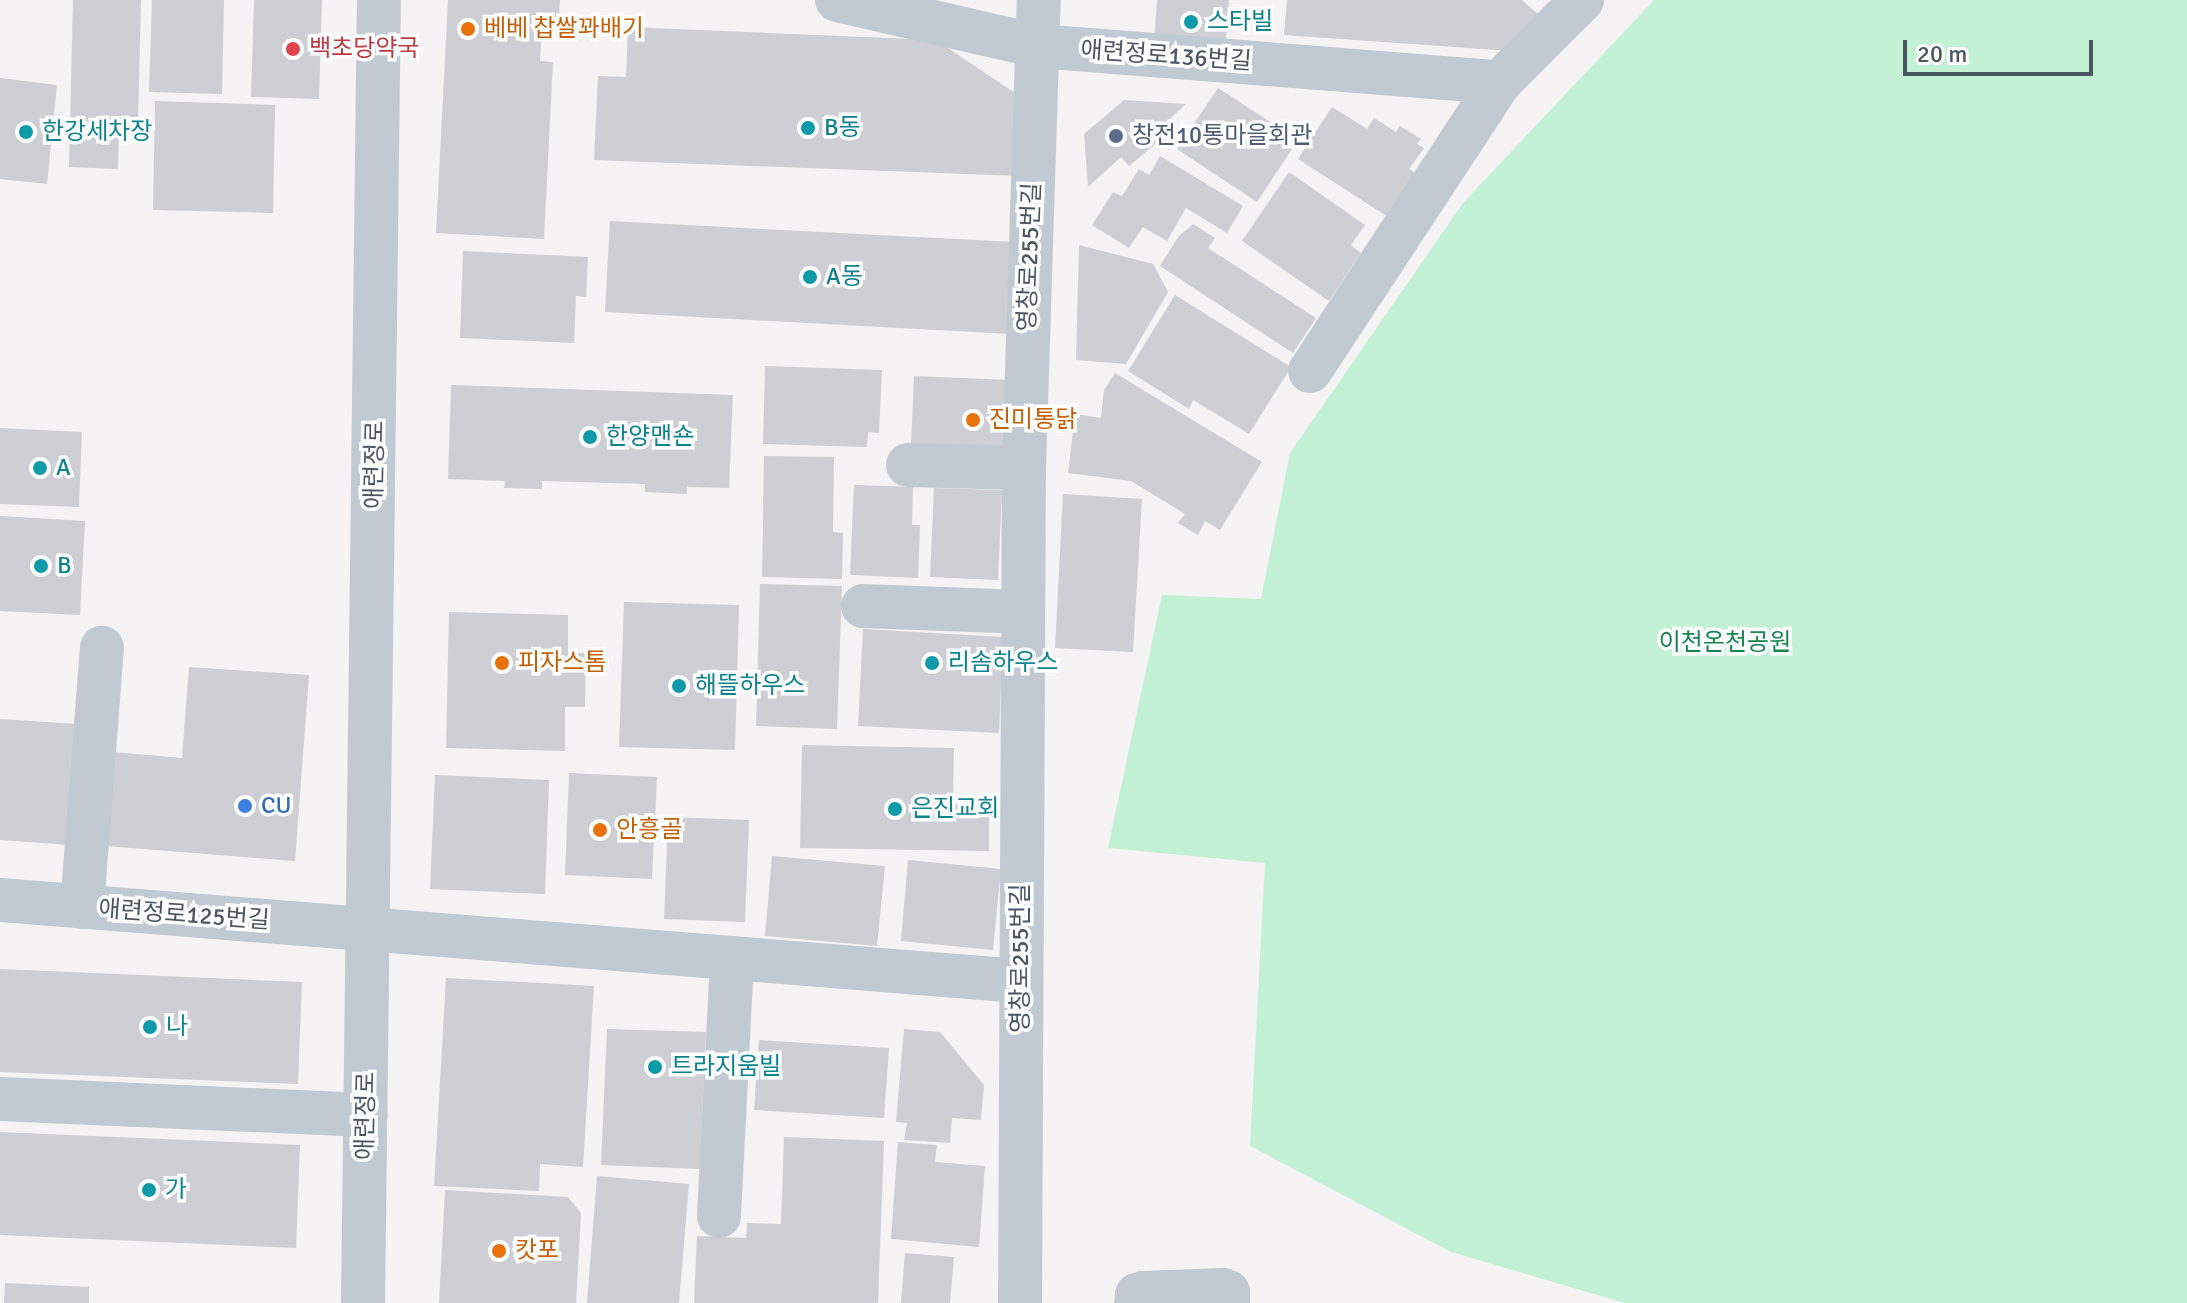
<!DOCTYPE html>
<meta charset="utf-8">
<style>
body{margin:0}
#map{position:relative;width:2187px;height:1303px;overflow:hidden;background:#f5f3f3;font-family:Signika,"Noto Sans KR",sans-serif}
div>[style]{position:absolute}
.green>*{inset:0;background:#c3f1d5}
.building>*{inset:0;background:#cdcfd5}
.minor>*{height:44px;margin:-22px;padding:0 22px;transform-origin:22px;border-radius:22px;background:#c1cad2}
.dots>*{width:22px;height:22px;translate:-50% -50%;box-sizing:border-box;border:4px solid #fff;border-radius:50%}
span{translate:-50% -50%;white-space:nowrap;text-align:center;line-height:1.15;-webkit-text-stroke:7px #fff;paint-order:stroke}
.culture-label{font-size:24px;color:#0d838f}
.left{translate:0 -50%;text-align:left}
.food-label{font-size:24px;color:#c56008}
.health-label{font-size:24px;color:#be3a42}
.street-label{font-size:24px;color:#4a5661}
.service-label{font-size:24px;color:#4e5e75}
.park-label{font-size:24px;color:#17864f}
.shop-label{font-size:24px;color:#366cbe}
.scale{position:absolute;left:1903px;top:40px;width:190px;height:36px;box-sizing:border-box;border:4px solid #4a5661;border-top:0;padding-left:10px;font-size:24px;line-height:28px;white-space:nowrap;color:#4a5661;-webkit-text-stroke:6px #fff;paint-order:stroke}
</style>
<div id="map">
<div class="green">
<div style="clip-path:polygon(1654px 0,2187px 0,2187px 1303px,1625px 1303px,1451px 1252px,1250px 1146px,1265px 863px,1108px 848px,1162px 595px,1261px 599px,1290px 453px,1463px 203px)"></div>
</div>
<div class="building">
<div style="clip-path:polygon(73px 0,141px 0,138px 123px,119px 123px,118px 169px,69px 167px)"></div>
<div style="clip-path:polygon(152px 0,224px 0,222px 94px,149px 92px)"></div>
<div style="clip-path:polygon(254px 0,322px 0,319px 99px,251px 97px)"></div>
<div style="clip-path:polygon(448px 0,560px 0,559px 18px,543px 17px,540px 61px,553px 62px,544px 239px,436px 233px)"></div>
<div style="clip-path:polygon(1157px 0,1229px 0,1225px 50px,1154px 44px)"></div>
<div style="clip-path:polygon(1287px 0,1522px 0,1540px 16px,1511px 51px,1284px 35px)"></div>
<div style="clip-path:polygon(628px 27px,936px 40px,1021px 97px,1018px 176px,594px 160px,598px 76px,626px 77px)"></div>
<div style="clip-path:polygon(0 78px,57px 85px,47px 184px,0 179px)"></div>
<div style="clip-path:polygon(1218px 88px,1298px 140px,1257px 202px,1177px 149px)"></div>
<div style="clip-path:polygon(1124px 100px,1186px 104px,1153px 134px,1159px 141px,1129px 166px,1121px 157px,1088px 187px,1084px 134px)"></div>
<div style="clip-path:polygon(155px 101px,275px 105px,273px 213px,153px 210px)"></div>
<div style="clip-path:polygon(1332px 107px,1367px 129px,1374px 118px,1396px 132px,1400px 126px,1421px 139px,1417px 144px,1424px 148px,1409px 169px,1417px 174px,1388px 217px,1298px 159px)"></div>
<div style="clip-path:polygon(1160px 156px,1243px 206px,1227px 233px,1186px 208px,1167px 241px,1143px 227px,1129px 248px,1092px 225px,1113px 192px,1122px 196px,1139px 169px,1149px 175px)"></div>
<div style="clip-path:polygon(1289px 172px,1365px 225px,1351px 245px,1361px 253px,1329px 301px,1242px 241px)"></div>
<div style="clip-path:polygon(610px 221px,1015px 242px,1010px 334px,605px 312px)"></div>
<div style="clip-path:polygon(1193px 224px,1215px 238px,1208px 248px,1316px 318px,1293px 353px,1160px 266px,1178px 237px)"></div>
<div style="clip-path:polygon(1079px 245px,1153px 264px,1168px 292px,1126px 364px,1076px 360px)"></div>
<div style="clip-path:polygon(463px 251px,588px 257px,586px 297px,576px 296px,574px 343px,460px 338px)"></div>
<div style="clip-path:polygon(1175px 295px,1291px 367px,1249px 434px,1193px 400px,1189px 409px,1128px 371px)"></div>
<div style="clip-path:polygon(765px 366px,882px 370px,879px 433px,868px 432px,867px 447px,763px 444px)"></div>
<div style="clip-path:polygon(1115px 373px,1262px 462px,1220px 530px,1205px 521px,1198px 535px,1178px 523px,1185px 514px,1131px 481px,1068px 473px,1075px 414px,1101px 418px,1104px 390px)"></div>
<div style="clip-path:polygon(914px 376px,1010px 380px,1007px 448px,911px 445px)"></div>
<div style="clip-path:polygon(451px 385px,733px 395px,729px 488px,687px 487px,687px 494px,645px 492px,645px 484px,542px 481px,542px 489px,504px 488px,505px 481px,448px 479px)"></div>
<div style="clip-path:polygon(0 428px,82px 432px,79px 507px,0 504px)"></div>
<div style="clip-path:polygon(764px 456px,834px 457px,833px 532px,843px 533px,842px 579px,762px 577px)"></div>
<div style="clip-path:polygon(854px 485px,913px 487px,912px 525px,920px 525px,918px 578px,850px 575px)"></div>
<div style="clip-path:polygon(934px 488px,1002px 490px,998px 580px,930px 577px)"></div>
<div style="clip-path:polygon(1063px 494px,1142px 499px,1133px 652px,1055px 648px)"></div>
<div style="clip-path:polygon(0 516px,85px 521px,80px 615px,0 611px)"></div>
<div style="clip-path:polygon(760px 584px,842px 586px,837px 729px,756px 726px)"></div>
<div style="clip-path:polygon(624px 602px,739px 605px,735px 750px,619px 747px)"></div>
<div style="clip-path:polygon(449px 612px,568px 615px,568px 653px,586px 653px,585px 707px,565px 707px,565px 751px,446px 748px)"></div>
<div style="clip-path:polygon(863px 629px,1003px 637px,999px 733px,858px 726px)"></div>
<div style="clip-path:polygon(189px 667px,309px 675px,295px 861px,106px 846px,113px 752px,182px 758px)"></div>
<div style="clip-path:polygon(0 719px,78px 724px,70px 845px,0 840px)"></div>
<div style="clip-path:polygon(802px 745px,954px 748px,953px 796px,989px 797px,989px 851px,800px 848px)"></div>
<div style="clip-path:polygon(569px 773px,657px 777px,652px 879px,565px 875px)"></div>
<div style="clip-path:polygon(435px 775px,549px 780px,545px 894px,430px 889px)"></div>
<div style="clip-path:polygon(668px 817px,749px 820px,745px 922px,664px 919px)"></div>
<div style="clip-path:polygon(772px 856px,885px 866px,877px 946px,765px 936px)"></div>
<div style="clip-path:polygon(908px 860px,1001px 869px,993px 950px,901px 941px)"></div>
<div style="clip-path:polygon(0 969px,302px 982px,298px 1084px,0 1072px)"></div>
<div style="clip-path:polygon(446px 978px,594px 986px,583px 1167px,540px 1164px,539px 1191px,434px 1186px)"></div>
<div style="clip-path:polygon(607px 1029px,706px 1032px,700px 1169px,601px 1165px)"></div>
<div style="clip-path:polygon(904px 1029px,940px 1032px,984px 1085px,981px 1120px,952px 1118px,950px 1143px,904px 1140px,907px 1123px,896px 1122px)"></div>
<div style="clip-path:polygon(759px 1040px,889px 1048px,884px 1118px,754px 1110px)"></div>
<div style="clip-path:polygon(0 1132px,300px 1145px,296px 1248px,0 1235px)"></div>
<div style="clip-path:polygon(784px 1137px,884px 1141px,878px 1303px,694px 1303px,697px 1236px,746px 1238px,747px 1223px,781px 1224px)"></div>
<div style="clip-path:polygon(898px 1142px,937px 1145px,935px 1162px,985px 1166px,979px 1247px,891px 1239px)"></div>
<div style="clip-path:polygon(597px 1176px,689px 1184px,679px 1303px,587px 1303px)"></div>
<div style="clip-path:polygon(445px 1190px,568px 1197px,581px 1213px,576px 1303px,439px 1303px)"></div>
<div style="clip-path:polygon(905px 1253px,954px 1257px,950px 1303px,901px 1303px)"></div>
<div style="clip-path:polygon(5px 1283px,89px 1287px,89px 1303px,4px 1303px)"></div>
</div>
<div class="minor">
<div style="left:837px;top:0;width:206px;rotate:12.9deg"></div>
<div style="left:1038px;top:46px;width:463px;rotate:4.5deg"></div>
<div style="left:1310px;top:371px;width:346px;rotate:-56.7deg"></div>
<div style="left:1500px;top:82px;width:116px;rotate:-45deg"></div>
<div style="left:908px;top:465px;width:116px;rotate:1.5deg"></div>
<div style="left:863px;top:606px;width:160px;rotate:2.1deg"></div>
<div style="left:0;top:900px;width:1024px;rotate:4.54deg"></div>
<div style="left:82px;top:907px;width:260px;rotate:-85.6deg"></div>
<div style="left:0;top:1099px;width:366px;rotate:2.5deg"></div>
<div style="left:719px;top:1216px;width:258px;rotate:-87.1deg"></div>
<div style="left:363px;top:1303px;width:1303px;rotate:-89.3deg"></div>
<div style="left:1020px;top:1303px;width:835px;rotate:-89.73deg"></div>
<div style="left:1024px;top:468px;width:468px;rotate:-88.2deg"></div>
<div style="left:1136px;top:1303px;width:8px;rotate:-83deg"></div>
<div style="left:1137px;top:1295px;width:6px;rotate:-18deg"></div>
<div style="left:1143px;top:1293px;width:80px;rotate:-2.1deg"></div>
<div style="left:1223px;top:1290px;width:5px;rotate:22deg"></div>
<div style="left:1228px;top:1292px;width:11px;rotate:90deg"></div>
</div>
<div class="dots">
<div style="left:1191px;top:22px;background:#0f9aa8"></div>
<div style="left:468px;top:29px;background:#e8710a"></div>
<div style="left:293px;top:49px;background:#e0444e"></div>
<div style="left:808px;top:128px;background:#0f9aa8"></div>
<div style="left:26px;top:132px;background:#0f9aa8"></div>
<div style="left:1116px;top:136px;background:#5c6f8a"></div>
<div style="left:810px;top:277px;background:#0f9aa8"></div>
<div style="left:973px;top:420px;background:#e8710a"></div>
<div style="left:590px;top:437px;background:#0f9aa8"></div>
<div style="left:40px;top:468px;background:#0f9aa8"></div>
<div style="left:41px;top:566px;background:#0f9aa8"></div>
<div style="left:502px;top:663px;background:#e8710a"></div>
<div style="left:932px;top:663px;background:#0f9aa8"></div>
<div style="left:679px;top:686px;background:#0f9aa8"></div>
<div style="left:245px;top:806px;background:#3f7fe0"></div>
<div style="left:895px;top:809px;background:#0f9aa8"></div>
<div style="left:600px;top:830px;background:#e8710a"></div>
<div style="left:150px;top:1027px;background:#0f9aa8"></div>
<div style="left:655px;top:1067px;background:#0f9aa8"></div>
<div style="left:149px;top:1190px;background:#0f9aa8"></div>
<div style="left:499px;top:1251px;background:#e8710a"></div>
</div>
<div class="culture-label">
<span class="left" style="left:1207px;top:22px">스타빌</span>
<span class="left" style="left:824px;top:128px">B동</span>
<span class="left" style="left:42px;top:132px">한강세차장</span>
<span class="left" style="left:826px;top:277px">A동</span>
<span class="left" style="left:606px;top:437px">한양맨숀</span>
<span class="left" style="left:56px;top:468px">A</span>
<span class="left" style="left:57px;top:566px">B</span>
<span class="left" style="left:948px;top:663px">리솜하우스</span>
<span class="left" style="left:695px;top:686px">해뜰하우스</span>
<span class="left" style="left:911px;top:809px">은진교회</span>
<span class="left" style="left:166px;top:1027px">나</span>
<span class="left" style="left:671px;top:1067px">트라지움빌</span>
<span class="left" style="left:165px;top:1190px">가</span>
</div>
<div class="food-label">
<span class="left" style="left:484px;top:29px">베베 찹쌀꽈배기</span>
<span class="left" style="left:989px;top:420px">진미통닭</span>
<span class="left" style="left:518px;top:663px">피자스톰</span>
<span class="left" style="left:616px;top:830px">안흥골</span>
<span class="left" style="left:515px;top:1251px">캇포</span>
</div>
<div class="health-label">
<span class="left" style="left:309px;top:49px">백초당약국</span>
</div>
<div class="street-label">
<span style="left:1166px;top:56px;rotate:4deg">애련정로136번길</span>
<span style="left:1030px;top:257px;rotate:-88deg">영창로255번길</span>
<span style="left:375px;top:465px;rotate:-89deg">애련정로</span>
<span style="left:184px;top:915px;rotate:4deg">애련정로125번길</span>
<span style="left:1021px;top:958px;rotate:-90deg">영창로255번길</span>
<span style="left:366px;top:1116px;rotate:-89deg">애련정로</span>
</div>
<div class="service-label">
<span class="left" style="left:1132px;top:136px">창전10통마을회관</span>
</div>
<div class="park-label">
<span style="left:1725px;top:643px">이천온천공원</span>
</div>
<div class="shop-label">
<span class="left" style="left:261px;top:806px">CU</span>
</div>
<div class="scale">20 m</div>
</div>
